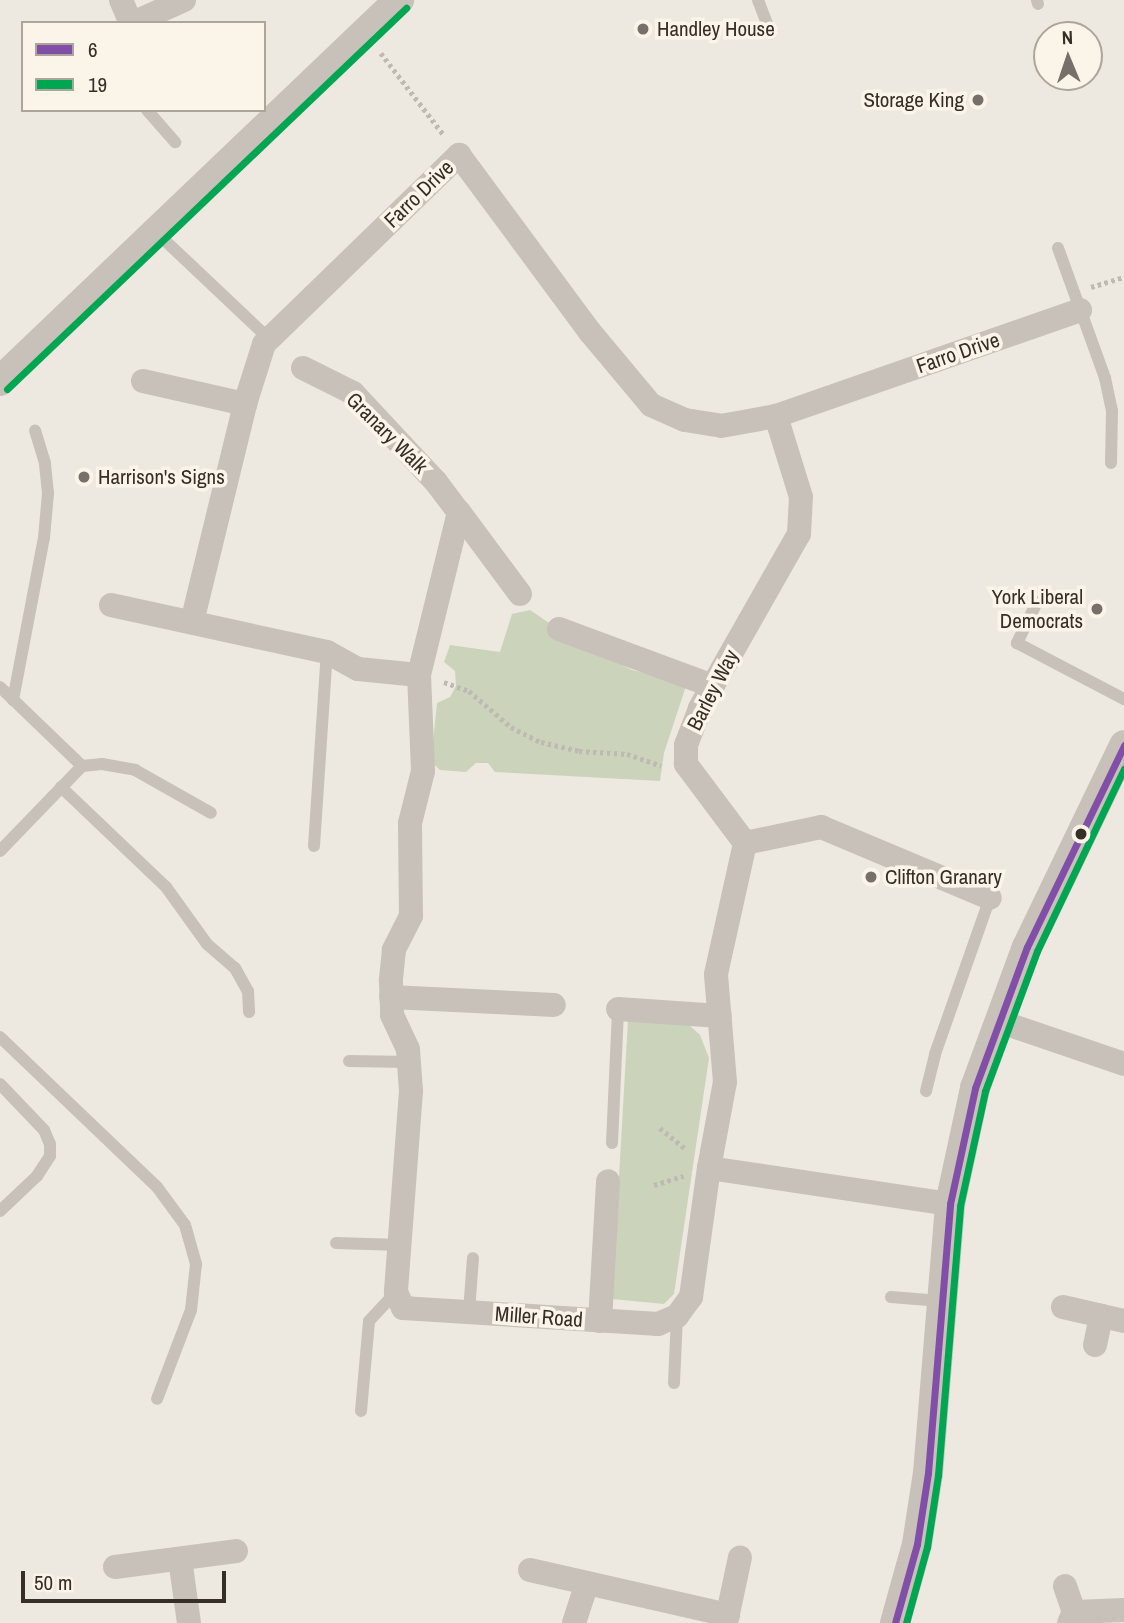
<!DOCTYPE html>
<style>
body{margin:0}
#map{position:relative;width:1124px;height:1623px;overflow:hidden;background:#ede9e1;font-family:"Archivo Narrow",sans-serif}
div>[style]{position:absolute}
.green>*{inset:0;background:#ccd3bb}
.path>*{height:4.5px;margin-top:-2.25px;transform-origin:0;background:repeating-linear-gradient(90deg,#bfb9b3 0 3.5px,transparent 0 7px)}
.service>*{height:12px;margin:-6px;padding:0 6px;transform-origin:6px;border-radius:6px;background:#c7c1ba}
.minor>*{height:24px;margin:-12px;padding:0 12px;transform-origin:12px;border-radius:12px;background:#c7c1ba}
.tertiary>*{height:30px;margin:-15px;padding:0 15px;transform-origin:15px;border-radius:15px;background:#c7c1ba}
.bus-1>*{height:7px;margin:-3.5px;padding:0 3.5px;transform-origin:3.5px;border-radius:3.5px;background:#824fa8}
.bus-2>*{height:7px;margin:-3.5px;padding:0 3.5px;transform-origin:3.5px;border-radius:3.5px;background:#00a651}
.dots>*{width:19px;height:19px;translate:-50% -50%;box-sizing:border-box;border:4px solid #faf4e9;border-radius:50%}
span{translate:-50% -50%;white-space:nowrap;text-align:center;line-height:1.15;-webkit-text-stroke:7px #faf4e9;paint-order:stroke}
.poi-label{font-size:21px;color:#372e28}
.left{translate:0 -50%;text-align:left}
.right{translate:-100% -50%;text-align:right}
.street-label{font-size:21px;color:#372e28}
.legend{position:absolute;left:21px;top:21px;width:245px;height:91px;box-sizing:border-box;background:#faf4e9;border:2px solid #aca59c;margin:0;padding:9px 12px;list-style:none;font-size:21px;color:#372e28}
.legend li{display:flex;align-items:center;gap:14px;height:35px}
.legend b{width:35px;border:2px solid #aca59c}
.north{position:absolute;left:1033px;top:21px;width:70px;height:70px;box-sizing:border-box;background:#faf4e9;border:2px solid #aca59c;border-radius:50%;rotate:358deg;font-size:19px;font-weight:700;line-height:28px;text-align:center;color:#372e28}
.north::after{content:'';display:block;margin:auto;width:24px;height:32px;background:#776f69;clip-path:polygon(50% 0,100% 100%,50% 72%,0 100%)}
.scale{position:absolute;left:21px;top:1571px;width:205px;height:32px;box-sizing:border-box;border:4px solid #372e28;border-top:0;padding-left:9px;font-size:21px;line-height:24px;white-space:nowrap;color:#372e28;-webkit-text-stroke:5px #faf4e9;paint-order:stroke}
</style>
<div id="map">
<div class="green">
<div style="clip-path:polygon(530px 610px,580px 644px,632px 670px,687px 683px,664px 753px,660px 781px,495px 772px,488px 763px,476px 763px,466px 772px,440px 770px,431px 762px,437px 703px,450px 697px,456px 686px,455px 671px,444px 662px,450px 645px,500px 652px,512px 614px)"></div>
<div style="clip-path:polygon(628px 1020px,688px 1024px,700px 1035px,709px 1058px,674px 1294px,664px 1304px,612px 1299px)"></div>
</div>
<div class="path">
<div style="left:381px;top:53px;width:103px;rotate:52.5deg"></div>
<div style="left:1091px;top:287px;width:34px;rotate:-17deg"></div>
<div style="left:444px;top:682px;width:27px;rotate:20deg"></div>
<div style="left:469px;top:691px;width:55px;rotate:40.6deg"></div>
<div style="left:511px;top:727px;width:34px;rotate:27deg"></div>
<div style="left:541px;top:742px;width:39px;rotate:13deg"></div>
<div style="left:579px;top:751px;width:48px;rotate:3.6deg"></div>
<div style="left:627px;top:754px;width:36px;rotate:19deg"></div>
<div style="left:660px;top:1128px;width:35px;rotate:39deg"></div>
<div style="left:654px;top:1185px;width:31px;rotate:-17deg"></div>
</div>
<div class="service">
<div style="left:758px;top:0;width:36px;rotate:69deg"></div>
<div style="left:1037px;top:0;width:4px;rotate:76deg"></div>
<div style="left:147px;top:110px;width:43px;rotate:48.8deg"></div>
<div style="left:156px;top:232px;width:156px;rotate:43.4deg"></div>
<div style="left:1058px;top:248px;width:138px;rotate:70.1deg"></div>
<div style="left:1105px;top:378px;width:34px;rotate:78deg"></div>
<div style="left:1112px;top:411px;width:52px;rotate:91.1deg"></div>
<div style="left:1037px;top:602px;width:46px;rotate:116deg"></div>
<div style="left:1017px;top:643px;width:121px;rotate:27.6deg"></div>
<div style="left:0;top:687px;width:114px;rotate:43.9deg"></div>
<div style="left:13px;top:700px;width:165px;rotate:-79.2deg"></div>
<div style="left:44px;top:538px;width:45px;rotate:-84.9deg"></div>
<div style="left:48px;top:493px;width:30px;rotate:-96deg"></div>
<div style="left:45px;top:463px;width:34px;rotate:-107deg"></div>
<div style="left:61px;top:787px;width:145px;rotate:43.6deg"></div>
<div style="left:166px;top:887px;width:70px;rotate:54.3deg"></div>
<div style="left:207px;top:944px;width:37px;rotate:41deg"></div>
<div style="left:235px;top:968px;width:26px;rotate:61deg"></div>
<div style="left:248px;top:991px;width:21px;rotate:87deg"></div>
<div style="left:314px;top:846px;width:194px;rotate:-86.2deg"></div>
<div style="left:0;top:851px;width:118px;rotate:-46deg"></div>
<div style="left:82px;top:766px;width:20px;rotate:-6deg"></div>
<div style="left:102px;top:764px;width:34px;rotate:10deg"></div>
<div style="left:135px;top:770px;width:87px;rotate:29.5deg"></div>
<div style="left:0;top:1037px;width:217px;rotate:43.7deg"></div>
<div style="left:157px;top:1187px;width:47px;rotate:53.6deg"></div>
<div style="left:185px;top:1225px;width:41px;rotate:74.2deg"></div>
<div style="left:196px;top:1264px;width:46px;rotate:96.2deg"></div>
<div style="left:191px;top:1310px;width:95px;rotate:110.9deg"></div>
<div style="left:349px;top:1061px;width:60px;rotate:1deg"></div>
<div style="left:0;top:1084px;width:64px;rotate:46.3deg"></div>
<div style="left:44px;top:1130px;width:15px;rotate:67deg"></div>
<div style="left:50px;top:1144px;width:12px;rotate:90deg"></div>
<div style="left:50px;top:1156px;width:24px;rotate:123deg"></div>
<div style="left:37px;top:1176px;width:51px;rotate:136.6deg"></div>
<div style="left:926px;top:1091px;width:38px;rotate:-76deg"></div>
<div style="left:935px;top:1054px;width:165px;rotate:-70.6deg"></div>
<div style="left:612px;top:1143px;width:134px;rotate:-87.4deg"></div>
<div style="left:336px;top:1243px;width:64px;rotate:1.8deg"></div>
<div style="left:891px;top:1297px;width:50px;rotate:4.6deg"></div>
<div style="left:469px;top:1312px;width:54px;rotate:-85.8deg"></div>
<div style="left:674px;top:1383px;width:67px;rotate:-87.4deg"></div>
<div style="left:361px;top:1411px;width:90px;rotate:-84.9deg"></div>
<div style="left:369px;top:1321px;width:40px;rotate:-47deg"></div>
</div>
<div class="minor">
<div style="left:121px;top:0;width:25px;rotate:67deg"></div>
<div style="left:133px;top:23px;width:56px;rotate:-24.3deg"></div>
<div style="left:303px;top:368px;width:56px;rotate:26.6deg"></div>
<div style="left:353px;top:393px;width:122px;rotate:47deg"></div>
<div style="left:436px;top:482px;width:38px;rotate:53deg"></div>
<div style="left:143px;top:381px;width:105px;rotate:12.7deg"></div>
<div style="left:520px;top:594px;width:102px;rotate:-126.6deg"></div>
<div style="left:459px;top:512px;width:168px;rotate:103.8deg"></div>
<div style="left:419px;top:675px;width:96px;rotate:87.6deg"></div>
<div style="left:423px;top:771px;width:54px;rotate:104deg"></div>
<div style="left:410px;top:823px;width:93px;rotate:89.4deg"></div>
<div style="left:411px;top:916px;width:38px;rotate:117deg"></div>
<div style="left:394px;top:950px;width:31px;rotate:96deg"></div>
<div style="left:391px;top:981px;width:34px;rotate:88deg"></div>
<div style="left:392px;top:1015px;width:38px;rotate:65deg"></div>
<div style="left:408px;top:1050px;width:41px;rotate:85.8deg"></div>
<div style="left:411px;top:1091px;width:202px;rotate:94.3deg"></div>
<div style="left:396px;top:1292px;width:17px;rotate:66deg"></div>
<div style="left:403px;top:1308px;width:256px;rotate:3.6deg"></div>
<div style="left:658px;top:1324px;width:21px;rotate:-23deg"></div>
<div style="left:677px;top:1316px;width:24px;rotate:-54deg"></div>
<div style="left:691px;top:1297px;width:130px;rotate:-82.1deg"></div>
<div style="left:709px;top:1168px;width:87px;rotate:-79.5deg"></div>
<div style="left:725px;top:1082px;width:108px;rotate:-94.8deg"></div>
<div style="left:716px;top:974px;width:134px;rotate:-77.5deg"></div>
<div style="left:745px;top:843px;width:99px;rotate:-126.8deg"></div>
<div style="left:686px;top:764px;width:19px;rotate:-90deg"></div>
<div style="left:686px;top:745px;width:40px;rotate:-69deg"></div>
<div style="left:700px;top:708px;width:200px;rotate:-60.4deg"></div>
<div style="left:799px;top:534px;width:37px;rotate:-87deg"></div>
<div style="left:801px;top:497px;width:85px;rotate:-107.2deg"></div>
<div style="left:111px;top:605px;width:221px;rotate:12.3deg"></div>
<div style="left:327px;top:652px;width:35px;rotate:29deg"></div>
<div style="left:358px;top:669px;width:61px;rotate:5.6deg"></div>
<div style="left:192px;top:622px;width:224px;rotate:-76.3deg"></div>
<div style="left:245px;top:404px;width:63px;rotate:-72.4deg"></div>
<div style="left:264px;top:344px;width:272px;rotate:-44.1deg"></div>
<div style="left:459px;top:155px;width:220px;rotate:53.5deg"></div>
<div style="left:590px;top:332px;width:95px;rotate:50.1deg"></div>
<div style="left:651px;top:405px;width:37px;rotate:24deg"></div>
<div style="left:685px;top:420px;width:36px;rotate:9deg"></div>
<div style="left:721px;top:426px;width:56px;rotate:-10.3deg"></div>
<div style="left:776px;top:416px;width:322px;rotate:-19.2deg"></div>
<div style="left:559px;top:629px;width:164px;rotate:20.3deg"></div>
<div style="left:745px;top:843px;width:78px;rotate:-11.9deg"></div>
<div style="left:821px;top:827px;width:183px;rotate:22.8deg"></div>
<div style="left:391px;top:997px;width:163px;rotate:2.8deg"></div>
<div style="left:618px;top:1009px;width:102px;rotate:3.9deg"></div>
<div style="left:998px;top:1021px;width:133px;rotate:18.8deg"></div>
<div style="left:709px;top:1168px;width:244px;rotate:8.5deg"></div>
<div style="left:1063px;top:1307px;width:63px;rotate:12.9deg"></div>
<div style="left:600px;top:1321px;width:140px;rotate:-86.7deg"></div>
<div style="left:1095px;top:1345px;width:30px;rotate:-78deg"></div>
<div style="left:180px;top:1559px;width:65px;rotate:82deg"></div>
<div style="left:115px;top:1567px;width:122px;rotate:-7.5deg"></div>
<div style="left:530px;top:1570px;width:203px;rotate:12.8deg"></div>
<div style="left:1065px;top:1586px;width:28px;rotate:71deg"></div>
<div style="left:1074px;top:1612px;width:12px;rotate:114deg"></div>
<div style="left:1074px;top:1612px;width:50px;rotate:-2.3deg"></div>
<div style="left:574px;top:1623px;width:42px;rotate:-72deg"></div>
<div style="left:726px;top:1623px;width:67px;rotate:-78deg"></div>
</div>
<div class="tertiary">
<div style="left:0;top:381px;width:552px;rotate:-43.68deg"></div>
<div style="left:895px;top:1623px;width:82px;rotate:-74.4deg"></div>
<div style="left:917px;top:1544px;width:72px;rotate:-81.2deg"></div>
<div style="left:928px;top:1473px;width:270px;rotate:-85.3deg"></div>
<div style="left:950px;top:1204px;width:119px;rotate:-77.8deg"></div>
<div style="left:975px;top:1088px;width:150px;rotate:-69.8deg"></div>
<div style="left:1027px;top:947px;width:224px;rotate:-64.3deg"></div>
</div>
<div class="bus-1">
<div style="left:895px;top:1623px;width:82px;rotate:-74.4deg"></div>
<div style="left:917px;top:1544px;width:72px;rotate:-81.2deg"></div>
<div style="left:928px;top:1473px;width:270px;rotate:-85.3deg"></div>
<div style="left:950px;top:1204px;width:119px;rotate:-77.8deg"></div>
<div style="left:975px;top:1088px;width:150px;rotate:-69.8deg"></div>
<div style="left:1027px;top:947px;width:224px;rotate:-64.3deg"></div>
</div>
<div class="bus-2">
<div style="left:7px;top:389px;width:552px;rotate:-43.68deg"></div>
<div style="left:906px;top:1623px;width:79px;rotate:-74.6deg"></div>
<div style="left:927px;top:1547px;width:73px;rotate:-81.3deg"></div>
<div style="left:938px;top:1475px;width:270px;rotate:-85.3deg"></div>
<div style="left:960px;top:1206px;width:118px;rotate:-77.7deg"></div>
<div style="left:985px;top:1091px;width:149px;rotate:-69.6deg"></div>
<div style="left:1037px;top:951px;width:202px;rotate:-64.5deg"></div>
</div>
<div class="dots">
<div style="left:643px;top:29px;background:#776f69"></div>
<div style="left:978px;top:100px;background:#776f69"></div>
<div style="left:84px;top:477px;background:#776f69"></div>
<div style="left:1097px;top:609px;background:#776f69"></div>
<div style="left:1081px;top:834px;background:#372e28"></div>
<div style="left:871px;top:877px;background:#776f69"></div>
</div>
<div class="poi-label">
<span class="left" style="left:657px;top:29px">Handley House</span>
<span class="right" style="left:964px;top:100px">Storage King</span>
<span class="left" style="left:98px;top:477px">Harrison's Signs</span>
<span class="right" style="left:1083px;top:609px">York Liberal<br>Democrats</span>
<span class="left" style="left:885px;top:877px">Clifton Granary</span>
</div>
<div class="street-label">
<span style="left:419px;top:194px;rotate:-44deg">Farro Drive</span>
<span style="left:958px;top:353px;rotate:-19deg">Farro Drive</span>
<span style="left:387px;top:433px;rotate:45deg">Granary Walk</span>
<span style="left:713px;top:690px;rotate:-63deg">Barley Way</span>
<span style="left:539px;top:1317px;rotate:4deg">Miller Road</span>
</div>
<ul class="legend">
<li><b style="height:9px;background:#824fa8"></b>6</li>
<li><b style="height:9px;background:#00a651"></b>19</li>
</ul>
<div class="north">N</div>
<div class="scale">50 m</div>
</div>
